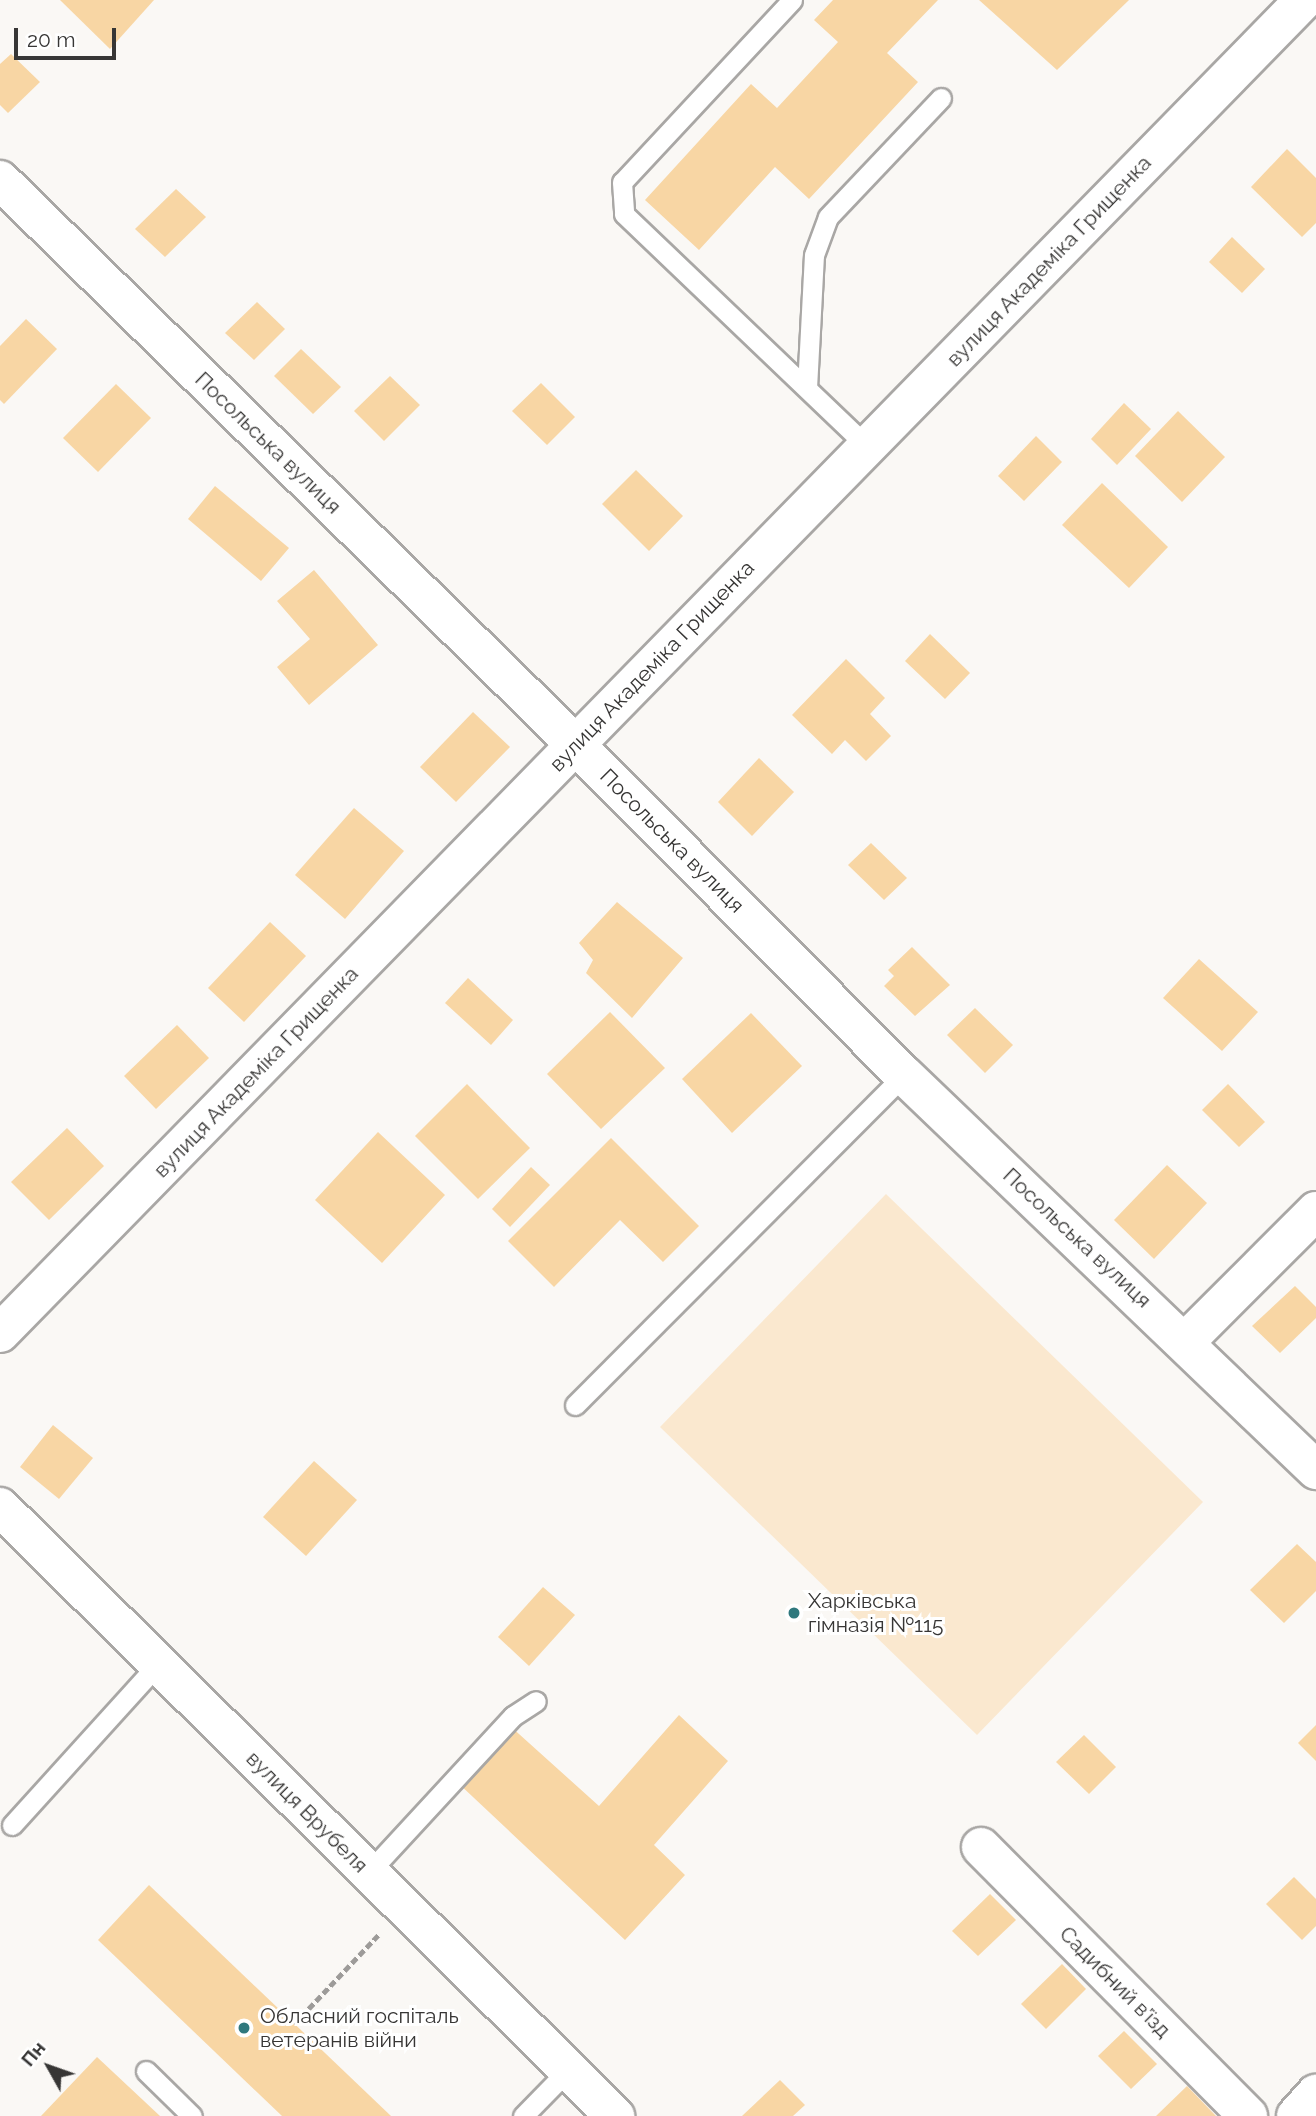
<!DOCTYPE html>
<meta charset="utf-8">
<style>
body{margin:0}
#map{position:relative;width:1316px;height:2116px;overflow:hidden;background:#faf8f5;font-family:Raleway,sans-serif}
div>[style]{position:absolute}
.green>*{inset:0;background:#fae8cf}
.building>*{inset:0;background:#f8d6a4}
.path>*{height:4.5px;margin-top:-2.25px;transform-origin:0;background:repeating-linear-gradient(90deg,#9d9b99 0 7px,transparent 0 10.5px)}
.roads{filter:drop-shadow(2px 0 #a9a7a5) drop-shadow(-2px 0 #a9a7a5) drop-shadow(0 2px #a9a7a5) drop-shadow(0 -2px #a9a7a5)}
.lane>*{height:19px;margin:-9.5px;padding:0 9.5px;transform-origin:9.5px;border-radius:9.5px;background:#fff}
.street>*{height:38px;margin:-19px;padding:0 19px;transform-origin:19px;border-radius:19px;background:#fff}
.dots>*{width:19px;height:19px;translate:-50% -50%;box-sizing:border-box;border:4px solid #fff;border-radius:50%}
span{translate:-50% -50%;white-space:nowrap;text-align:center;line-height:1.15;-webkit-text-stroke:6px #fff;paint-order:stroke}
.street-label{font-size:21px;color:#373635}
.poi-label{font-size:21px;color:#373635}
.left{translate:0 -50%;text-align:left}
.north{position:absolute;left:14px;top:2032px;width:70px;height:70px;-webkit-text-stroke:5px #fff;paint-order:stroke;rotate:310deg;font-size:19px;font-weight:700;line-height:28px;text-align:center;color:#373635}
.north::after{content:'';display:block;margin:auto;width:24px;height:32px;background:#373635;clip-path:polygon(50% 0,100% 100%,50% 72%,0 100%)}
.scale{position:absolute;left:14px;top:28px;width:102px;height:32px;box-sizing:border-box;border:4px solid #373635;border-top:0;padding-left:9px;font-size:21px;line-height:24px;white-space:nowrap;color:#373635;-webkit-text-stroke:5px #fff;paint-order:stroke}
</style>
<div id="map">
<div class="green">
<div style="clip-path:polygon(886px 1194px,1203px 1502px,977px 1735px,660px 1427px)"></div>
</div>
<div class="building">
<div style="clip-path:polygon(60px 0,154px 0,110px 49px)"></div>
<div style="clip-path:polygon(833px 0,938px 0,887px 53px,918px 82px,809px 199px,775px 167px,699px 250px,645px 200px,751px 84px,777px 108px,838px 42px,814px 20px)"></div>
<div style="clip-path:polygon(979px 0,1129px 0,1057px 70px)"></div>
<div style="clip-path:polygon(11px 54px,40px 82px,8px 113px,0 105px,0 64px)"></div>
<div style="clip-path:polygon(1287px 149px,1316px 178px,1316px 223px,1302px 237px,1251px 187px)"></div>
<div style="clip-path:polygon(176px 189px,206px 217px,165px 257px,135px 229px)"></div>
<div style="clip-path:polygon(1232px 237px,1265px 269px,1242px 293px,1209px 262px)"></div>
<div style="clip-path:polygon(257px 302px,285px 329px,254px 360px,225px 333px)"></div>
<div style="clip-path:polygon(26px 319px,57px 349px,4px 404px,0 400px,0 346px)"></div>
<div style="clip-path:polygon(301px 349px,341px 387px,313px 414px,274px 376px)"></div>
<div style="clip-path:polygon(390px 376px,420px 405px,384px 441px,354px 411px)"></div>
<div style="clip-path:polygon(541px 383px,575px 417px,547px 445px,512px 411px)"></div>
<div style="clip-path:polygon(116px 384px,151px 418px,98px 472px,63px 438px)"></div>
<div style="clip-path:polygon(1124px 403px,1151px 429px,1117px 465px,1091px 439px)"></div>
<div style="clip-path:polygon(1178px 411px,1225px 457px,1182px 502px,1135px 456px)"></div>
<div style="clip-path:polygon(1036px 436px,1062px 462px,1024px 501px,998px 476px)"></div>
<div style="clip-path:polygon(636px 470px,683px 516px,649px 551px,602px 504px)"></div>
<div style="clip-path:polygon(1102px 483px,1168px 547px,1129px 588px,1062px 525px)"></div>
<div style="clip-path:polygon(215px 486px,289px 548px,261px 581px,188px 519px)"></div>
<div style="clip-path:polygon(314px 570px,378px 645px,309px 705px,277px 667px,310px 639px,277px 601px)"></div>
<div style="clip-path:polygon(930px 634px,970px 673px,945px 699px,905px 661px)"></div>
<div style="clip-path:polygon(846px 659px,885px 698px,870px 714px,891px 736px,866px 761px,845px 740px,832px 754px,792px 715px)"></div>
<div style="clip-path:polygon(473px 712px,510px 747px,456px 802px,420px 767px)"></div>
<div style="clip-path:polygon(759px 758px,794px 792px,752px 836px,718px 802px)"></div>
<div style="clip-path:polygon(354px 808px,404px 851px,345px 919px,295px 875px)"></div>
<div style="clip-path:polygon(871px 843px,907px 878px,884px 900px,848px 865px)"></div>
<div style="clip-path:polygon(617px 902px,683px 958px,632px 1018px,586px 973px,593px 960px,579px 943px)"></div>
<div style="clip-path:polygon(270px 922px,306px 956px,244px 1022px,208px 988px)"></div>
<div style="clip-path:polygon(912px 947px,950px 985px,915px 1016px,884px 986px,894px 976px,888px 970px)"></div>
<div style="clip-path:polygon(1199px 959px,1258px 1012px,1222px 1051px,1163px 998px)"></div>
<div style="clip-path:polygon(468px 978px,513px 1020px,491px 1045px,445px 1003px)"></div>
<div style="clip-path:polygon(975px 1008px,1013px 1045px,985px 1073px,947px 1035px)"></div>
<div style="clip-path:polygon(610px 1012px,665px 1068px,601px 1129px,547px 1074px)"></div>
<div style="clip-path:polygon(751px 1013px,802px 1066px,732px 1133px,682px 1079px)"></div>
<div style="clip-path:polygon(177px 1025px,209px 1058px,156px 1109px,124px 1076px)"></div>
<div style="clip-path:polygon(467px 1084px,530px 1148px,478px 1199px,415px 1136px)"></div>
<div style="clip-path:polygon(1228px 1084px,1265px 1122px,1239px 1147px,1202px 1110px)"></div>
<div style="clip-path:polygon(67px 1128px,104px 1166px,49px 1220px,11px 1182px)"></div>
<div style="clip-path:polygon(378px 1132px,445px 1195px,382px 1263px,315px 1200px)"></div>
<div style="clip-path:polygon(611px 1138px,699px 1226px,663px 1262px,620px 1220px,554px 1287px,508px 1241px)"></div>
<div style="clip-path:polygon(1167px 1165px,1207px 1203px,1154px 1259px,1114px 1220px)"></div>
<div style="clip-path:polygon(531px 1167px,550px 1185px,510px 1227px,492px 1209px)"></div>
<div style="clip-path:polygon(1295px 1286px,1316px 1307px,1316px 1318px,1280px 1353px,1252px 1326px)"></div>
<div style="clip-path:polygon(53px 1425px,93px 1458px,59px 1499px,20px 1467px)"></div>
<div style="clip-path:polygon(314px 1461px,357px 1500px,306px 1556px,263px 1517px)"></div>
<div style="clip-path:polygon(1297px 1544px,1316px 1562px,1316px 1591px,1284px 1623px,1250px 1590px)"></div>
<div style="clip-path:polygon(543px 1587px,575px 1615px,529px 1666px,498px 1637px)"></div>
<div style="clip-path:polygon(679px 1715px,728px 1761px,654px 1845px,685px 1875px,625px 1940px,457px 1782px,509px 1725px,599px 1806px)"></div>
<div style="clip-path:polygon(1316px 1725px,1316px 1761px,1298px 1743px)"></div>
<div style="clip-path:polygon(1084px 1735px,1116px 1767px,1089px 1794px,1056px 1762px)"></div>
<div style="clip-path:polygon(1294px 1877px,1316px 1899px,1316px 1926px,1302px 1940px,1266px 1904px)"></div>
<div style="clip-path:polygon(149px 1885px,391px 2116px,282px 2116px,98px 1940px)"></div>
<div style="clip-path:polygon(990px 1894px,1016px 1920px,978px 1956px,952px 1931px)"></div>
<div style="clip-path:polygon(1062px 1964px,1086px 1989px,1046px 2029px,1021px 2004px)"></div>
<div style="clip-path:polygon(1124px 2031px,1157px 2064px,1131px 2089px,1098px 2056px)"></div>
<div style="clip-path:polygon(97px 2057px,160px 2116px,41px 2116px)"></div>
<div style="clip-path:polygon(780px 2080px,805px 2105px,793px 2116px,742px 2116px)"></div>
<div style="clip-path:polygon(1187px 2086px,1216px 2116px,1156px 2116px)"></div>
</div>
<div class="path">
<div style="left:294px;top:2024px;width:125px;rotate:-46.6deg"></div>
</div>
<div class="roads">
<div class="lane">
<div style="left:792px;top:0;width:249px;rotate:133deg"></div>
<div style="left:622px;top:182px;width:32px;rotate:86deg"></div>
<div style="left:624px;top:214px;width:336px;rotate:43.7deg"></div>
<div style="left:807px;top:388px;width:133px;rotate:-87deg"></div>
<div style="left:814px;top:255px;width:40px;rotate:-69.8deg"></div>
<div style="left:828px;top:217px;width:164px;rotate:-46.5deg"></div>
<div style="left:575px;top:1405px;width:466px;rotate:-45.1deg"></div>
<div style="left:12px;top:1825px;width:217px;rotate:-47.8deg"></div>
<div style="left:369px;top:1872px;width:212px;rotate:-47.3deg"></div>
<div style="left:513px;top:1716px;width:27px;rotate:-33deg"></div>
<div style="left:146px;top:2071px;width:64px;rotate:44.4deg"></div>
<div style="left:523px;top:2116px;width:64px;rotate:-45.6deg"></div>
</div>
<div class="street">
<div style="left:0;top:180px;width:790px;rotate:44.44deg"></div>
<div style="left:564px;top:733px;width:482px;rotate:45.2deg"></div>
<div style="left:904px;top:1075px;width:571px;rotate:43.79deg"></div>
<div style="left:0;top:1333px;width:1865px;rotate:-45.63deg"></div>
<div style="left:1186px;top:1341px;width:184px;rotate:-45deg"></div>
<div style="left:0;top:1507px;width:866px;rotate:44.72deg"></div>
<div style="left:981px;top:1847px;width:379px;rotate:45.2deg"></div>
<div style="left:1296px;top:2116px;width:30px;rotate:-48deg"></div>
</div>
</div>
<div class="dots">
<div style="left:794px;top:1613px;background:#2f787d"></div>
<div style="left:244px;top:2028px;background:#2f787d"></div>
</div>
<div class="street-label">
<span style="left:1049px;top:261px;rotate:-46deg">вулиця Академіка Грищенка</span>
<span style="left:268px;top:443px;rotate:44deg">Посольська вулиця</span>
<span style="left:652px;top:666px;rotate:-46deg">вулиця Академіка Грищенка</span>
<span style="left:672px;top:841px;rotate:45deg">Посольська вулиця</span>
<span style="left:256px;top:1072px;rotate:-46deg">вулиця Академіка Грищенка</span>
<span style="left:1077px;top:1238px;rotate:43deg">Посольська вулиця</span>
<span style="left:307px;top:1812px;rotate:45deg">вулиця Врубеля</span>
<span style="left:1115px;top:1982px;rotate:45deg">Садибний в’їзд</span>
</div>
<div class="poi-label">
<span class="left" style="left:808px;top:1613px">Харківська<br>гімназія №115</span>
<span class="left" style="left:260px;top:2028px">Обласний госпіталь<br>ветеранів війни</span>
</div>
<div class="north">Пн</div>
<div class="scale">20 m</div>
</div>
